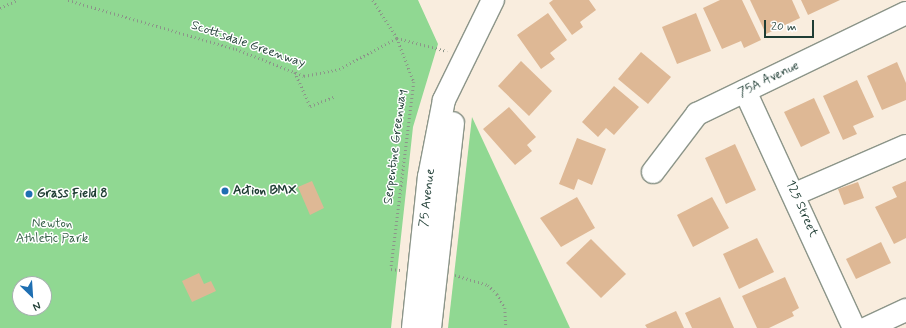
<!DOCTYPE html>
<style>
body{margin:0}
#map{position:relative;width:906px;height:328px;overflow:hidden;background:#f9edde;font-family:Mynerve,sans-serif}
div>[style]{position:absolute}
.green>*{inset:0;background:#90d892}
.building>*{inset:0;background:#deb895}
.path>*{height:2.5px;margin-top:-1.25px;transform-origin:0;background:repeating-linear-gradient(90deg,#8c9589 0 1px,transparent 0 4px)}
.roads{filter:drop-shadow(1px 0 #8c9589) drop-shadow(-1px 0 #8c9589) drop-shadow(0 1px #8c9589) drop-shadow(0 -1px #8c9589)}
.minor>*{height:22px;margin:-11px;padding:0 11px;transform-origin:11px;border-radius:11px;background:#fff}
.dots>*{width:11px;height:11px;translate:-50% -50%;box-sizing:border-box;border:2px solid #fff;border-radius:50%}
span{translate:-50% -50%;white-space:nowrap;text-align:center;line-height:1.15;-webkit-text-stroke:3px #fff;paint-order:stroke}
.street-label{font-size:13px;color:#1f3d34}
.poi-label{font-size:13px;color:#1f3d34;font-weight:700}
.left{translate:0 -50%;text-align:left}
.park-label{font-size:13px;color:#3b644c}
.north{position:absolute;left:12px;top:276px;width:40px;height:40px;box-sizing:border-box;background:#fff;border:1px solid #a5b1ae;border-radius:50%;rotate:155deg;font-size:11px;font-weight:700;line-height:16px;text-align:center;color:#1f3d34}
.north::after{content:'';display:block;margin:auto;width:14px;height:18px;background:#1f6fb2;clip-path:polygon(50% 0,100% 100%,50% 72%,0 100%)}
.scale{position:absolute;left:764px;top:20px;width:50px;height:18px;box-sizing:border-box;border:2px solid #1f3d34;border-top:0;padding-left:5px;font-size:12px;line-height:14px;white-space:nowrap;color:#1f3d34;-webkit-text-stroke:3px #fff;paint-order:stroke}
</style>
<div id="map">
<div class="green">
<div style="clip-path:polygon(evenodd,0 0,418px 0,438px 44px,413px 127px,391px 328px,0 328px,0 0,20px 284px,44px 284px,44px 308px,20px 308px,20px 284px)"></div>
<div style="clip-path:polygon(472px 117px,570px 328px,448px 328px)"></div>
</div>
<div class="building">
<div style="clip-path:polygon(553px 0,589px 0,596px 10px,580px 22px,583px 27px,572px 35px,549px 3px)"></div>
<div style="clip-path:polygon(720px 0,742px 0,761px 40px,744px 48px,741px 41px,722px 49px,703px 8px)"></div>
<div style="clip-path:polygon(750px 0,792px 0,800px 18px,766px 34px)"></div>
<div style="clip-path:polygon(801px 0,840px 0,808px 15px)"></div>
<div style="clip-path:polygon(548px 13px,567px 40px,550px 53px,555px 59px,541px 69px,517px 35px)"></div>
<div style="clip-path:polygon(696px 13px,711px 51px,677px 64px,662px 27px)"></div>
<div style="clip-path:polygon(641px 52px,671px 77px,648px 104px,618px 79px)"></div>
<div style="clip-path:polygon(521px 61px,552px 91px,529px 116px,498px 86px)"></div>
<div style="clip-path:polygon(897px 62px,906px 83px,906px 100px,882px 110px,867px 76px)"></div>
<div style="clip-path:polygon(857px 80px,874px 117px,853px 126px,857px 134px,843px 140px,823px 96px)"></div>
<div style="clip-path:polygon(614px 86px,639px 107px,614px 135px,606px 128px,598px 137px,582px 122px)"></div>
<div style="clip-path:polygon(814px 98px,830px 133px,801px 147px,784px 112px)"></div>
<div style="clip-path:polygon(509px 107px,536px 137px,527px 145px,532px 151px,515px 165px,483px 129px)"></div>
<div style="clip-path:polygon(577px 138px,606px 149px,592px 185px,578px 179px,574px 190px,559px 184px)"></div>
<div style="clip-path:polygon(735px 144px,756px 190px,726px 204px,705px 158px)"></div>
<div style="clip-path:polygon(312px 181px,324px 208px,310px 215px,298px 187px)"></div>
<div style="clip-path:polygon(906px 181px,906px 238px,894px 244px,875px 207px,897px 197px,892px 187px)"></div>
<div style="clip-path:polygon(858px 182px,864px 198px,844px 205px,838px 189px)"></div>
<div style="clip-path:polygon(577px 197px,595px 228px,561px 247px,540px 218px)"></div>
<div style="clip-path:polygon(712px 197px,729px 228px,693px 247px,677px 215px)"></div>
<div style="clip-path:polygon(757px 238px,774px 272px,739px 289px,723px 254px)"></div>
<div style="clip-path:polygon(591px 239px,626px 274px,601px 298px,566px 263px)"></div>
<div style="clip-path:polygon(881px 242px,891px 263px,856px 279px,846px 259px)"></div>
<div style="clip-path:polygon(199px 273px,204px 284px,211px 281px,216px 291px,192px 302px,182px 281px)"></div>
<div style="clip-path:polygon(785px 277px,799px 308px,792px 312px,794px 316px,769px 328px,757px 328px,742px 296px)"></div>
<div style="clip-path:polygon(720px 297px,734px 328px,692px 328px,685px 313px)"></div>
<div style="clip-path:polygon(676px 311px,684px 328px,647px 328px,645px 325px)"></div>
</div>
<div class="path">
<div style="left:68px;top:0;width:175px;rotate:16.3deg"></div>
<div style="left:236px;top:49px;width:73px;rotate:21.7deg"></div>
<div style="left:304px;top:76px;width:36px;rotate:-11deg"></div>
<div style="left:339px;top:69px;width:66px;rotate:-28.1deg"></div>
<div style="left:397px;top:38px;width:52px;rotate:14.6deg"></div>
<div style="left:373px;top:0;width:45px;rotate:57.7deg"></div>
<div style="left:397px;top:38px;width:47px;rotate:68.9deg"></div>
<div style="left:414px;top:82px;width:188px;rotate:97deg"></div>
<div style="left:391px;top:269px;width:9px;rotate:6deg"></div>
<div style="left:0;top:8px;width:19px;rotate:-25deg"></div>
<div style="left:295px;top:72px;width:37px;rotate:66deg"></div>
<div style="left:310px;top:106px;width:26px;rotate:-21deg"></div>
<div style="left:455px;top:275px;width:34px;rotate:17deg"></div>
<div style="left:488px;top:285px;width:13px;rotate:45deg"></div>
<div style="left:497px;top:294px;width:16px;rotate:60deg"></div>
<div style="left:505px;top:308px;width:20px;rotate:87deg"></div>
</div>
<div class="roads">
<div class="minor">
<div style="left:745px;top:91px;width:261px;rotate:65.3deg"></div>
<div style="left:653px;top:172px;width:73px;rotate:-52.8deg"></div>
<div style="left:697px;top:114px;width:232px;rotate:-25.8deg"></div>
<div style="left:795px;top:194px;width:121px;rotate:-23.4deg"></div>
<div style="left:413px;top:328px;width:152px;rotate:-84deg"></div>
<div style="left:429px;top:177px;width:78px;rotate:-79deg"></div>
<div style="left:444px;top:100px;width:111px;rotate:-63.9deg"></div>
<div style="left:430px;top:328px;width:206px;rotate:-83.6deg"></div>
<div style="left:867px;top:328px;width:43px;rotate:-24.8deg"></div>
</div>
</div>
<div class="dots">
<div style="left:225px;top:191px;background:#1f6fb2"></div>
<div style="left:29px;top:194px;background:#1f6fb2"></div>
</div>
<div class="street-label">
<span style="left:248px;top:45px;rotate:19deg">Scottsdale Greenway</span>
<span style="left:769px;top:80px;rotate:-26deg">75A Avenue</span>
<span style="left:396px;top:147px;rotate:-83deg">Serpentine Greenway</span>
<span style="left:428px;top:198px;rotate:-83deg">75 Avenue</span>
<span style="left:801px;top:209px;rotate:66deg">125 Street</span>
</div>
<div class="poi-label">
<span class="left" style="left:233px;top:191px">Action BMX</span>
<span class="left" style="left:37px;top:194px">Grass Field 8</span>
</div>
<div class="park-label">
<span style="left:52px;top:232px">Newton<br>Athletic Park</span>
</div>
<div class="north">N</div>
<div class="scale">20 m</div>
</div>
